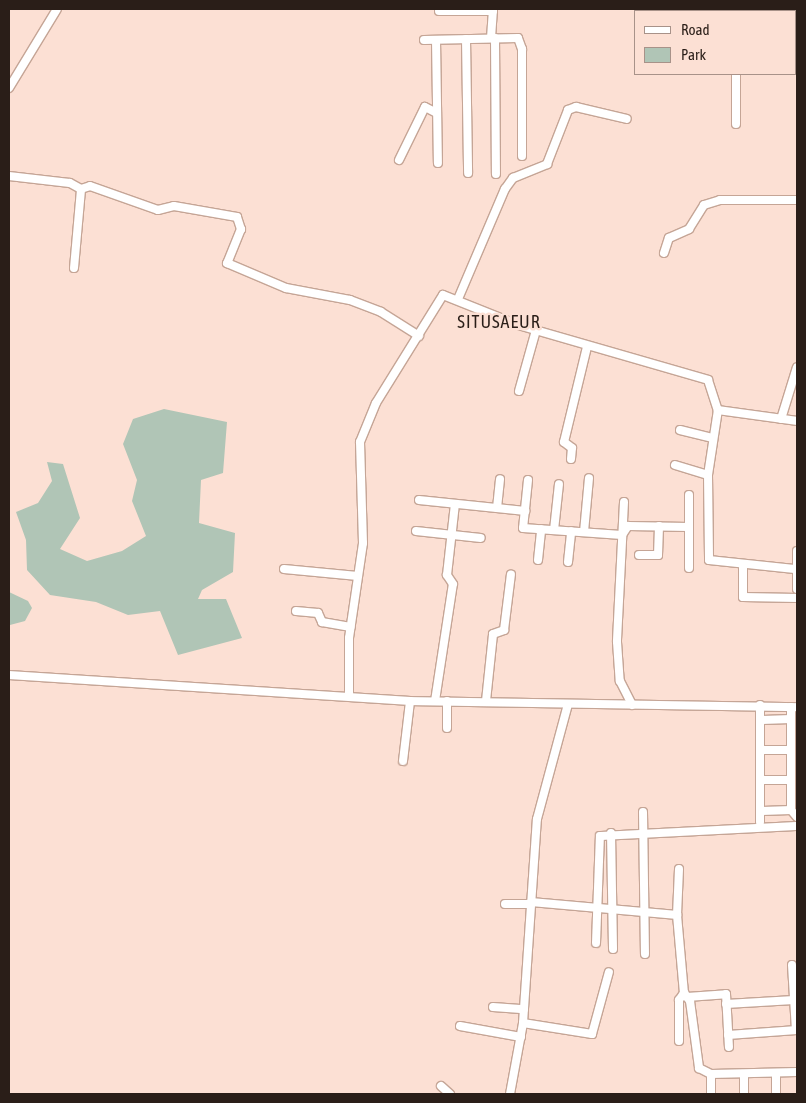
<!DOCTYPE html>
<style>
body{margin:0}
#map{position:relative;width:806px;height:1103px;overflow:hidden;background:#fce0d4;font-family:"Asap Condensed",sans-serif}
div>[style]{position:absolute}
.green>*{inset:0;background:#b0c5b6}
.roads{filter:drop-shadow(1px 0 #c5a596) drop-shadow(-1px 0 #c5a596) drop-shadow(0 1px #c5a596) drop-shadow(0 -1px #c5a596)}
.minor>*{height:8px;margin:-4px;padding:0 4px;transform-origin:4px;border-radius:4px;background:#fff}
span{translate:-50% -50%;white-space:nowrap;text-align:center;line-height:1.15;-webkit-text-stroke:5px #fce0d4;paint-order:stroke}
.quarter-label{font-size:18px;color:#2a1e18;letter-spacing:1px}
.frame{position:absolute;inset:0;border:10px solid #2a1e18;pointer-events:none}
.legend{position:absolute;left:634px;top:10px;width:162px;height:65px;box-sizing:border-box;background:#fce0d4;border:1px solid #a89289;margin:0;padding:6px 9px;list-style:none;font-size:15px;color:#2a1e18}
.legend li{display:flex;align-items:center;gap:10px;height:25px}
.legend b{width:25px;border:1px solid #a89289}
</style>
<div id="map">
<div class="green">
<div style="clip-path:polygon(164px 409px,227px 422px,223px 473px,201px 480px,199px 523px,235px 533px,233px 572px,202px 590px,198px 599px,226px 599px,242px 638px,178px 655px,160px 611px,128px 615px,96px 602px,50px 595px,27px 570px,26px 540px,16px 512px,38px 503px,52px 481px,47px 462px,63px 464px,80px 518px,60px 549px,87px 561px,122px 551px,146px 536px,132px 501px,137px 480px,123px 444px,133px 419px)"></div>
<div style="clip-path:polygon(9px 592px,28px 601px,32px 608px,25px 621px,10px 625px)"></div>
</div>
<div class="roads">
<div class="minor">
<div style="left:699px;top:9px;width:20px;rotate:6deg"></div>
<div style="left:439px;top:11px;width:54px"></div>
<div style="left:795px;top:19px;width:2px"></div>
<div style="left:491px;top:38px;width:29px;rotate:-86deg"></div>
<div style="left:495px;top:38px;width:136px;rotate:89.6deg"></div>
<div style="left:466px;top:39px;width:134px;rotate:89.1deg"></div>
<div style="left:424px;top:40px;width:94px;rotate:-1.2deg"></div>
<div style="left:518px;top:38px;width:12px;rotate:70deg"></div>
<div style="left:522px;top:49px;width:107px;rotate:90deg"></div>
<div style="left:436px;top:40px;width:123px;rotate:89.1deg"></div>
<div style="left:736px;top:74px;width:50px;rotate:90deg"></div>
<div style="left:9px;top:88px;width:92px;rotate:-58.7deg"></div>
<div style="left:399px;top:160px;width:59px;rotate:-63.9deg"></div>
<div style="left:425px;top:107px;width:13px;rotate:27deg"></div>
<div style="left:9px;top:176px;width:61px;rotate:6.5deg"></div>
<div style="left:70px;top:183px;width:13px;rotate:29deg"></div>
<div style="left:81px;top:189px;width:9px;rotate:-18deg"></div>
<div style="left:90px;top:186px;width:72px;rotate:19.4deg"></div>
<div style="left:158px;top:210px;width:16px;rotate:-14deg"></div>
<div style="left:174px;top:206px;width:64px;rotate:9.9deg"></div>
<div style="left:237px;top:217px;width:13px;rotate:72deg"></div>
<div style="left:241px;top:229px;width:37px;rotate:112deg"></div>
<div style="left:227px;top:263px;width:64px;rotate:23deg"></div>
<div style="left:286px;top:288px;width:65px;rotate:10.6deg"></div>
<div style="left:350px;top:300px;width:33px;rotate:21deg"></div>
<div style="left:381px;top:312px;width:45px;rotate:32.3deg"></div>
<div style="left:664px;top:253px;width:16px;rotate:-72deg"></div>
<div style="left:669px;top:238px;width:22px;rotate:-24deg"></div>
<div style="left:689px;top:229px;width:28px;rotate:-58deg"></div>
<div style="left:704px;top:205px;width:17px;rotate:-17deg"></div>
<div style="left:720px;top:200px;width:77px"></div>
<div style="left:74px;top:268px;width:79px;rotate:-84.9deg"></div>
<div style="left:458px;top:299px;width:120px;rotate:-66.9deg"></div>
<div style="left:505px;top:189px;width:14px;rotate:-54deg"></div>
<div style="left:513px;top:178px;width:37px;rotate:-22deg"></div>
<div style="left:547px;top:164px;width:58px;rotate:-68.7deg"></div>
<div style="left:568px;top:110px;width:9px;rotate:-21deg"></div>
<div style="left:576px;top:107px;width:52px;rotate:13.2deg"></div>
<div style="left:519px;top:391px;width:63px;rotate:-74.4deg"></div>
<div style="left:781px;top:419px;width:54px;rotate:-72.9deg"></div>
<div style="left:680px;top:430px;width:34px;rotate:14deg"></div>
<div style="left:571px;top:459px;width:11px;rotate:-85deg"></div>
<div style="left:572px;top:448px;width:10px;rotate:-143deg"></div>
<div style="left:564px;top:442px;width:98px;rotate:-76.4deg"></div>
<div style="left:675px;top:465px;width:34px;rotate:17deg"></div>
<div style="left:708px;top:475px;width:66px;rotate:-81.3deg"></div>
<div style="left:708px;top:475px;width:85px;rotate:89.3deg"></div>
<div style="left:709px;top:560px;width:86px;rotate:6deg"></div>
<div style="left:528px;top:480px;width:48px;rotate:95.9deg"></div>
<div style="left:523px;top:528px;width:99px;rotate:4deg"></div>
<div style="left:622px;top:535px;width:11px;rotate:-56deg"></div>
<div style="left:628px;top:526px;width:61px;rotate:0.9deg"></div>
<div style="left:419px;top:500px;width:107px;rotate:5.9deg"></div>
<div style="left:624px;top:502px;width:140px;rotate:92.9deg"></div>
<div style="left:617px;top:642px;width:39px;rotate:86deg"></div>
<div style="left:620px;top:681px;width:27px;rotate:63deg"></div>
<div style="left:497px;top:508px;width:29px;rotate:-84deg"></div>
<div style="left:554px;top:530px;width:46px;rotate:-83.8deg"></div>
<div style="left:416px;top:531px;width:65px;rotate:6.1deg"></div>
<div style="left:584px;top:532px;width:54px;rotate:-84.7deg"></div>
<div style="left:797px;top:551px;width:38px;rotate:90deg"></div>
<div style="left:639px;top:555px;width:19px"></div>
<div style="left:658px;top:555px;width:29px;rotate:-88deg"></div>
<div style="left:538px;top:560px;width:31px;rotate:-84deg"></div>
<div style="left:568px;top:562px;width:31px;rotate:-84deg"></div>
<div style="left:743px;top:565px;width:32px;rotate:90deg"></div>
<div style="left:743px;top:597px;width:54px;rotate:1.1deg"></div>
<div style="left:689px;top:568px;width:73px;rotate:-90deg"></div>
<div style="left:284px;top:569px;width:74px;rotate:5.4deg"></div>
<div style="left:296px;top:611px;width:22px;rotate:5deg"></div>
<div style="left:318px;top:613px;width:10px;rotate:66deg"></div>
<div style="left:322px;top:622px;width:29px;rotate:10deg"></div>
<div style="left:9px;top:675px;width:402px;rotate:3.7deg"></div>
<div style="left:410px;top:701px;width:387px;rotate:0.9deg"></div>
<div style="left:349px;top:695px;width:57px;rotate:-90deg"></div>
<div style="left:349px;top:638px;width:96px;rotate:-81.6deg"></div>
<div style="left:363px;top:543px;width:101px;rotate:-91.7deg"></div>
<div style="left:360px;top:442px;width:42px;rotate:-67.7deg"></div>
<div style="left:376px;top:403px;width:127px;rotate:-58.2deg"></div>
<div style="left:443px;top:295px;width:81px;rotate:21.8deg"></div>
<div style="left:518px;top:325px;width:198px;rotate:16.1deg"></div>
<div style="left:708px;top:380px;width:32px;rotate:72deg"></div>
<div style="left:718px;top:410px;width:80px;rotate:7.9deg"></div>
<div style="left:435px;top:701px;width:118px;rotate:-81.3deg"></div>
<div style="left:453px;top:584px;width:11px;rotate:-124deg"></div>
<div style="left:447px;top:575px;width:71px;rotate:-83.6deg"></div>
<div style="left:447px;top:701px;width:27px;rotate:90deg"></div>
<div style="left:486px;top:701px;width:67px;rotate:-84deg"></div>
<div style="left:493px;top:634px;width:12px;rotate:-20deg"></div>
<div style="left:504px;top:630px;width:56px;rotate:-82.9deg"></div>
<div style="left:791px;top:707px;width:103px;rotate:90deg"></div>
<div style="left:791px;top:810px;width:9px;rotate:49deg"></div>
<div style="left:762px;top:720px;width:29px;rotate:-2deg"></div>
<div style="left:762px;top:750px;width:29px"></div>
<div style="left:403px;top:761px;width:60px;rotate:-83.3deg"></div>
<div style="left:762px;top:780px;width:29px"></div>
<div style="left:762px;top:811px;width:29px;rotate:-2deg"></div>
<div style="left:643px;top:812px;width:142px;rotate:89.2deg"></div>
<div style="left:760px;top:822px;width:117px;rotate:-90deg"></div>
<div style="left:611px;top:833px;width:116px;rotate:89deg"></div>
<div style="left:531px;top:902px;width:147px;rotate:5.1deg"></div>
<div style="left:677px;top:915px;width:78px;rotate:84.9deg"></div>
<div style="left:684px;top:993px;width:10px;rotate:53deg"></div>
<div style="left:690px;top:1001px;width:68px;rotate:82.3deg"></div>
<div style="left:699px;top:1068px;width:13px;rotate:27deg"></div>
<div style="left:711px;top:1074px;width:86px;rotate:-1.3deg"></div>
<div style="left:505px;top:904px;width:25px"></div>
<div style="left:677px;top:915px;width:46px;rotate:-87.5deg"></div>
<div style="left:596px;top:943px;width:107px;rotate:-87.9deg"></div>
<div style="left:600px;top:836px;width:197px;rotate:-2.9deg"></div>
<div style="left:792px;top:965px;width:65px;rotate:86.5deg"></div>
<div style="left:687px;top:997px;width:39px;rotate:-4deg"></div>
<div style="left:726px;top:994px;width:53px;rotate:86.8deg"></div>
<div style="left:726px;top:1004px;width:68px;rotate:-3.4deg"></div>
<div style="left:493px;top:1007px;width:31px;rotate:4deg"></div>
<div style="left:523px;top:1023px;width:70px;rotate:9.1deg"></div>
<div style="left:592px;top:1034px;width:64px;rotate:-74.7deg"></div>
<div style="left:460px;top:1026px;width:62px;rotate:10.2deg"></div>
<div style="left:728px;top:1035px;width:69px;rotate:-4.1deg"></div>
<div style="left:679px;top:1041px;width:41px;rotate:-90deg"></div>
<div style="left:679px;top:1000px;width:9px;rotate:-54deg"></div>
<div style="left:744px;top:1075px;width:19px;rotate:90deg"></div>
<div style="left:441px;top:1086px;width:12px;rotate:42deg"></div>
<div style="left:510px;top:1094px;width:72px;rotate:-79.6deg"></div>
<div style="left:523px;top:1023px;width:204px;rotate:-86.1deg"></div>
<div style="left:537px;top:819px;width:119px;rotate:-74.9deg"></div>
<div style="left:711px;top:1094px;width:20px;rotate:-90deg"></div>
<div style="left:776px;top:1094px;width:21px;rotate:-90deg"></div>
</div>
</div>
<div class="quarter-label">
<span style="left:499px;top:322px">SITUSAEUR</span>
</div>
<div class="frame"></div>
<ul class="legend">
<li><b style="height:6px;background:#fff"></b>Road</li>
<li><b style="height:14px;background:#b0c5b6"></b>Park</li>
</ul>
</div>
